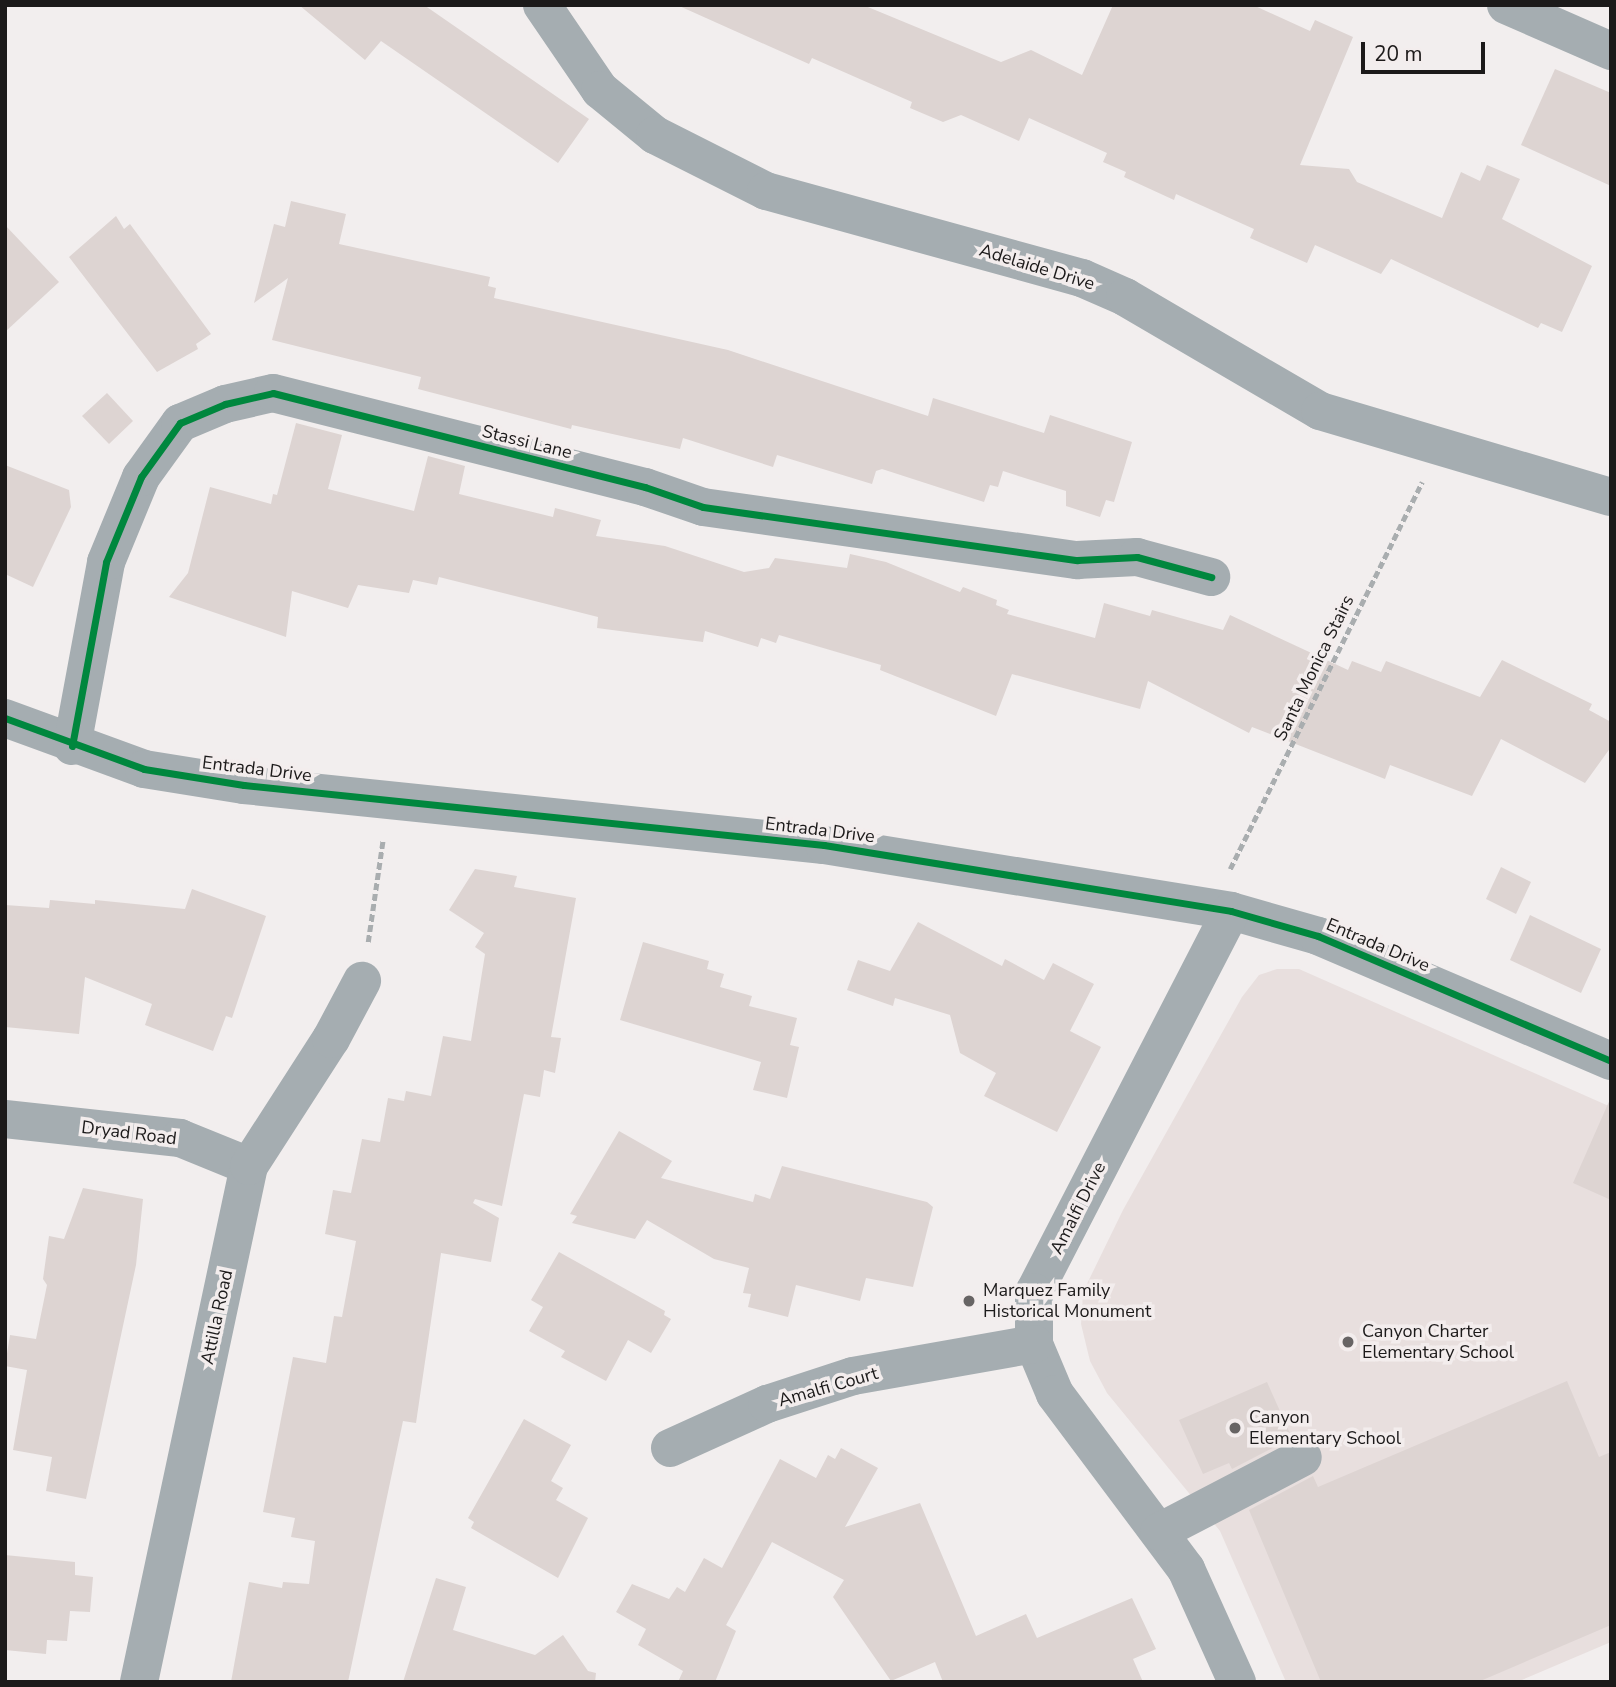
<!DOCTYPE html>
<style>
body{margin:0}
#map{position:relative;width:1616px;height:1687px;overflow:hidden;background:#f2eeee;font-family:"Nunito Sans",sans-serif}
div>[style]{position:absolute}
.built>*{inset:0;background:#e8dfde}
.building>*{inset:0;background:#ddd4d2}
.path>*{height:4.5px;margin-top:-2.25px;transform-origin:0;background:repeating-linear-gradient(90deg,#a9adaf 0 7px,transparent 0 10.5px)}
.minor>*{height:38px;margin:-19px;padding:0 19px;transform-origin:19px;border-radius:19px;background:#a5adb1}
.cycleway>*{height:7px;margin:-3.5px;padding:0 3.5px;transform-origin:3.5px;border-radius:3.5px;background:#00873e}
.dots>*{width:19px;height:19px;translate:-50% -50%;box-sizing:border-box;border:4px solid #f3eded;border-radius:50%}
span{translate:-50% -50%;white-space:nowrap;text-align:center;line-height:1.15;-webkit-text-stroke:7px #f3eded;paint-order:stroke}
.street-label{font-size:18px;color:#1c1a1a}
.poi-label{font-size:18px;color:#1c1a1a}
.left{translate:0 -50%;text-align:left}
.frame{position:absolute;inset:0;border:7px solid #1c1a1a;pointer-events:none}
.scale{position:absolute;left:1361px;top:42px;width:124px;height:32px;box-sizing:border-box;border:4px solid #1c1a1a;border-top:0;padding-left:9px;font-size:21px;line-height:24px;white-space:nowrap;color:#1c1a1a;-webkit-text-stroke:5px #f3eded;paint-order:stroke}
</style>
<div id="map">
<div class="built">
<div style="clip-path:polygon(1277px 969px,1299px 969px,1611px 1107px,1611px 1642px,1517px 1682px,1286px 1682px,1220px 1531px,1107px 1393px,1090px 1361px,1081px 1324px,1083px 1292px,1123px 1210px,1242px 997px,1259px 975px)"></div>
</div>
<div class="building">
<div style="clip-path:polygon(299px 5px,424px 5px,589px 119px,558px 163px,381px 41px,365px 60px)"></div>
<div style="clip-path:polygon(677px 5px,863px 5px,1001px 62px,1031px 50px,1082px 75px,1113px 5px,1253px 5px,1310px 31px,1315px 20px,1353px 37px,1300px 165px,1349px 169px,1357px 182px,1442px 218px,1461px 172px,1480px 181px,1487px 165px,1520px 179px,1502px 219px,1592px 266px,1562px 332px,1541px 323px,1538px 328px,1391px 259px,1381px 274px,1315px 245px,1307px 263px,1250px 238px,1254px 229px,1176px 194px,1174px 200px,1124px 177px,1126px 172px,1103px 162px,1107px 153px,1029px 118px,1019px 141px,961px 115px,943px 122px,910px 108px,912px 102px,812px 58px,809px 64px)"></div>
<div style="clip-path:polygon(1555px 69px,1611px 93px,1611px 186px,1521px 145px)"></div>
<div style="clip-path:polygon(291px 201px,346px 214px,339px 244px,490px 277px,488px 286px,496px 288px,494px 298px,728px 350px,928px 416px,933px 398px,1044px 433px,1050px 415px,1132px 442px,1114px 502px,1106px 500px,1100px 517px,1066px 506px,1066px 491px,1003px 471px,998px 487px,990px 485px,984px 502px,882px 469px,876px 471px,872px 484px,777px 455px,773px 467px,683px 438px,680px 449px,572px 425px,571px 429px,418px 389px,421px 377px,272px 340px,288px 278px,254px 303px,274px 224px,285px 227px)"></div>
<div style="clip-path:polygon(116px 216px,124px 229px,130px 224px,211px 334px,196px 344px,198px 349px,157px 372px,69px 257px)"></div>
<div style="clip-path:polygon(5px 225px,59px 282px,5px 332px)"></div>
<div style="clip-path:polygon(107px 393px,133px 421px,109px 444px,82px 416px)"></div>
<div style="clip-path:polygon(296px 423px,342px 435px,328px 489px,414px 511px,428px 456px,465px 466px,459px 494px,553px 517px,555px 508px,601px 520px,596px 536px,665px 546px,744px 572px,769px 568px,775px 558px,847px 568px,850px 554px,886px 562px,960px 592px,963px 587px,997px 600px,996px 605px,1009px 610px,1007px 614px,1095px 638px,1104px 603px,1150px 616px,1152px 610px,1223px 630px,1230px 615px,1348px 670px,1352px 661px,1381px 672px,1386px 661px,1480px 697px,1502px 660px,1592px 704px,1589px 710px,1611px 722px,1611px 747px,1585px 783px,1501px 739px,1472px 796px,1390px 765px,1385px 779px,1252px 727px,1249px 733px,1148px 681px,1140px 709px,1012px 674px,996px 716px,880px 670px,881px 665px,779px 635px,776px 643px,761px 638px,758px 647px,705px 631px,703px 642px,597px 628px,598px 617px,439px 577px,437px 585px,413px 580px,409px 593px,358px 585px,348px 608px,292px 591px,286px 637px,169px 597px,188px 573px,210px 487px,271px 504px,273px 494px,277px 495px)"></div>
<div style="clip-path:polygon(5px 465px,69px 490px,71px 507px,33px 587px,5px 574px)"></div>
<div style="clip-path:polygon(1501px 867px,1531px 882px,1516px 914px,1486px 899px)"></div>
<div style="clip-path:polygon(475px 869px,517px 876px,514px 887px,576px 898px,551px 1037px,561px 1038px,555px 1073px,544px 1070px,540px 1097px,524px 1094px,502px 1206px,475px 1199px,473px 1203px,499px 1218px,491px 1262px,441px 1253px,416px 1423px,403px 1421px,348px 1682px,231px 1682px,249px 1582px,282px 1588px,283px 1582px,309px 1584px,315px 1541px,291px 1537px,295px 1518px,263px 1512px,293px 1357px,326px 1363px,334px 1316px,342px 1317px,356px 1241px,325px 1234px,333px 1190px,351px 1193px,362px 1139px,380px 1142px,388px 1098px,404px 1101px,406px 1091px,431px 1096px,443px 1036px,471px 1041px,485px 954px,475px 947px,484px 933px,449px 910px)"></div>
<div style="clip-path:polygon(192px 889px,266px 916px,232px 1018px,226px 1016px,213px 1051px,145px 1025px,152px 1004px,85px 977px,79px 1034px,5px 1027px,5px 905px,49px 908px,50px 900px,95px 904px,95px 900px,185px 909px)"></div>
<div style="clip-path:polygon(1530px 915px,1601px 949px,1581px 993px,1510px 960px)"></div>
<div style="clip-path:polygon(918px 922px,1002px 966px,1005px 959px,1044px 980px,1053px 963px,1094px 984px,1070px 1031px,1101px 1047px,1057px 1132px,984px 1096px,996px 1073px,960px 1053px,950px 1015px,895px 998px,893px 1006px,847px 990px,858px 960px,890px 971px)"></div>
<div style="clip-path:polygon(643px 942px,709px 961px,707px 969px,724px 974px,720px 987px,752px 996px,749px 1006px,797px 1018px,790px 1045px,799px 1047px,787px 1098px,753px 1090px,761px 1062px,620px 1020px)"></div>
<div style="clip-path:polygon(1611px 1097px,1611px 1200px,1573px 1183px)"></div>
<div style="clip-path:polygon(619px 1131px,672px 1161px,661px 1178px,753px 1202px,755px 1194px,770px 1199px,782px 1166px,927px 1202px,933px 1207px,913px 1287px,866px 1278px,860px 1301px,796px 1285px,788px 1317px,748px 1307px,751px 1294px,743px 1293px,749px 1268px,714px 1259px,647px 1220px,635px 1239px,572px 1223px,577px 1216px,570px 1214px)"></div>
<div style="clip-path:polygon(83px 1188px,143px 1199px,136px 1265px,86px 1499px,46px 1491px,52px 1457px,13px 1450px,27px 1370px,5px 1366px,10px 1335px,36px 1339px,47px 1285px,43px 1279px,49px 1236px,64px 1239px)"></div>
<div style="clip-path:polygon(559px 1252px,665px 1311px,664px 1315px,671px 1319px,651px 1353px,628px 1340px,606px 1381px,561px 1357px,565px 1351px,529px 1331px,543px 1307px,531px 1300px)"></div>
<div style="clip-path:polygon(1567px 1381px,1599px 1457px,1611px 1452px,1611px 1625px,1478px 1682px,1321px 1682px,1249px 1510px,1313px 1476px,1318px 1487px)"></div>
<div style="clip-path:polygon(1267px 1382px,1292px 1438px,1232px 1469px,1229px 1463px,1203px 1474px,1179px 1420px)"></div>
<div style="clip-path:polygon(524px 1419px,571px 1445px,551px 1481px,563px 1488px,556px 1500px,588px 1518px,558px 1578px,471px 1528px,474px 1522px,468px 1518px)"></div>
<div style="clip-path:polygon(841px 1448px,878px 1468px,845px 1527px,920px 1503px,976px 1636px,1026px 1614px,1037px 1638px,1132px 1598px,1156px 1649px,1133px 1659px,1143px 1682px,943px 1682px,935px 1662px,891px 1681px,833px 1597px,844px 1580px,772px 1542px,726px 1625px,736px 1631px,715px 1682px,678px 1682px,683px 1671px,638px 1645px,646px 1629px,616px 1612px,632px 1584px,669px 1599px,677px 1587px,685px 1592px,704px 1558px,722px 1568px,780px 1459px,816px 1478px,828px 1455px,835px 1459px)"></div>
<div style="clip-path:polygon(5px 1555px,75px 1562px,75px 1575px,93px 1577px,90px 1612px,70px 1611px,67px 1641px,47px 1640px,46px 1654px,5px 1650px)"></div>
<div style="clip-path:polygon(436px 1578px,466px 1587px,453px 1630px,535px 1655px,563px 1635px,588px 1671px,596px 1673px,595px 1682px,403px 1682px)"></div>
</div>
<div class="path">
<div style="left:1230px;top:869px;width:432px;rotate:-63.6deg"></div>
<div style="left:368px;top:942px;width:104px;rotate:-81.7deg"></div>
</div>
<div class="minor">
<div style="left:542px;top:5px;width:103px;rotate:55.7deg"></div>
<div style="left:600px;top:90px;width:71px;rotate:39.3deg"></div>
<div style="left:655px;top:135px;width:124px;rotate:26.8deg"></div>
<div style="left:766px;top:191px;width:328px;rotate:15.4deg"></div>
<div style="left:1082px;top:278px;width:47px;rotate:23.8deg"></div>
<div style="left:1125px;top:297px;width:226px;rotate:30.3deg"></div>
<div style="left:1320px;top:411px;width:303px;rotate:16.5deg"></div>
<div style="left:1506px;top:5px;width:115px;rotate:23.7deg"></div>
<div style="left:5px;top:718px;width:148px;rotate:20.1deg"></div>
<div style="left:144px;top:769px;width:101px;rotate:9.1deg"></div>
<div style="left:244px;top:785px;width:583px;rotate:5.91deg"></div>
<div style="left:824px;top:845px;width:412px;rotate:9.2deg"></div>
<div style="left:1231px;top:911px;width:91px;rotate:16deg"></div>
<div style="left:1318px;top:936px;width:319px;rotate:23.1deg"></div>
<div style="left:72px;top:746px;width:187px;rotate:-79.5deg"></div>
<div style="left:106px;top:562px;width:92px;rotate:-67.6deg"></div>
<div style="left:141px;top:477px;width:67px;rotate:-54.2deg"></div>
<div style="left:180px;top:423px;width:49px;rotate:-22.9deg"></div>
<div style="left:225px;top:404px;width:49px;rotate:-12.9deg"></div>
<div style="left:273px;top:393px;width:384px;rotate:14.2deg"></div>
<div style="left:645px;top:487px;width:61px;rotate:19deg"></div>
<div style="left:703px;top:507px;width:378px;rotate:8.1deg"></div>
<div style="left:1077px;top:560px;width:60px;rotate:-2.9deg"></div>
<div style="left:1137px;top:557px;width:77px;rotate:15.1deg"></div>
<div style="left:1231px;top:911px;width:429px;rotate:117.3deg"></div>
<div style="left:1034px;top:1292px;width:52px;rotate:90deg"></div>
<div style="left:1034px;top:1344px;width:54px;rotate:67.2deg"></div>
<div style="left:1055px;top:1394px;width:219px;rotate:53.2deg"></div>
<div style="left:1186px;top:1569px;width:124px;rotate:65.7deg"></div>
<div style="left:5px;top:1119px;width:176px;rotate:6.2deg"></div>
<div style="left:180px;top:1138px;width:74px;rotate:22.1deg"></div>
<div style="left:670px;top:1448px;width:107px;rotate:-24.4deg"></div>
<div style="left:767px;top:1404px;width:90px;rotate:-18deg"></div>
<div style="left:853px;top:1376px;width:184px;rotate:-10deg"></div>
<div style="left:1159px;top:1532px;width:162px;rotate:-27.5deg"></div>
<div style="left:139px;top:1682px;width:528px;rotate:-77.97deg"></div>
<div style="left:249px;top:1166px;width:151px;rotate:-57.2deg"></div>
<div style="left:331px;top:1039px;width:66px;rotate:-61.9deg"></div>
</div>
<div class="cycleway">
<div style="left:5px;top:718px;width:148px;rotate:20.1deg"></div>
<div style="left:144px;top:769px;width:101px;rotate:9.1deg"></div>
<div style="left:244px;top:785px;width:583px;rotate:5.91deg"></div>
<div style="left:824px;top:845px;width:412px;rotate:9.2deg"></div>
<div style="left:1231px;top:911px;width:91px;rotate:16deg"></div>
<div style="left:1318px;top:936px;width:319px;rotate:23.1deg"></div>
<div style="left:72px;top:746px;width:187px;rotate:-79.5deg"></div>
<div style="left:106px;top:562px;width:92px;rotate:-67.6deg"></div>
<div style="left:141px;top:477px;width:67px;rotate:-54.2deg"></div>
<div style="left:180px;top:423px;width:49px;rotate:-22.9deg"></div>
<div style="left:225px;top:404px;width:49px;rotate:-12.9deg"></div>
<div style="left:273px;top:393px;width:384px;rotate:14.2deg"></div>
<div style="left:645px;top:487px;width:61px;rotate:19deg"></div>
<div style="left:703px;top:507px;width:378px;rotate:8.1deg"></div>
<div style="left:1077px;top:560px;width:60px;rotate:-2.9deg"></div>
<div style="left:1137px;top:557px;width:77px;rotate:15.1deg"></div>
</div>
<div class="dots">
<div style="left:969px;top:1301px;background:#676464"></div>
<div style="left:1348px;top:1342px;background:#676464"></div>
<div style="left:1235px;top:1428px;background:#676464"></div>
</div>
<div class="street-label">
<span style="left:1037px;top:267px;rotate:17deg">Adelaide Drive</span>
<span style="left:527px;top:442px;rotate:14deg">Stassi Lane</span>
<span style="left:1314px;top:668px;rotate:-64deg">Santa Monica Stairs</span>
<span style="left:257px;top:769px;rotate:7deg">Entrada Drive</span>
<span style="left:820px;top:830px;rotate:7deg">Entrada Drive</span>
<span style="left:1378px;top:945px;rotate:23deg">Entrada Drive</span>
<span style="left:129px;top:1133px;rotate:7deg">Dryad Road</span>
<span style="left:1078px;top:1208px;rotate:-63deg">Amalfi Drive</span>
<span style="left:217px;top:1317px;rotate:-78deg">Attilla Road</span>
<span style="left:828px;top:1387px;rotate:-16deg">Amalfi Court</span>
</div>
<div class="poi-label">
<span class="left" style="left:983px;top:1301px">Marquez Family<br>Historical Monument</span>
<span class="left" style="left:1362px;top:1342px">Canyon Charter<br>Elementary School</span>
<span class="left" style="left:1249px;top:1428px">Canyon<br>Elementary School</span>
</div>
<div class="frame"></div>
<div class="scale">20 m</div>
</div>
